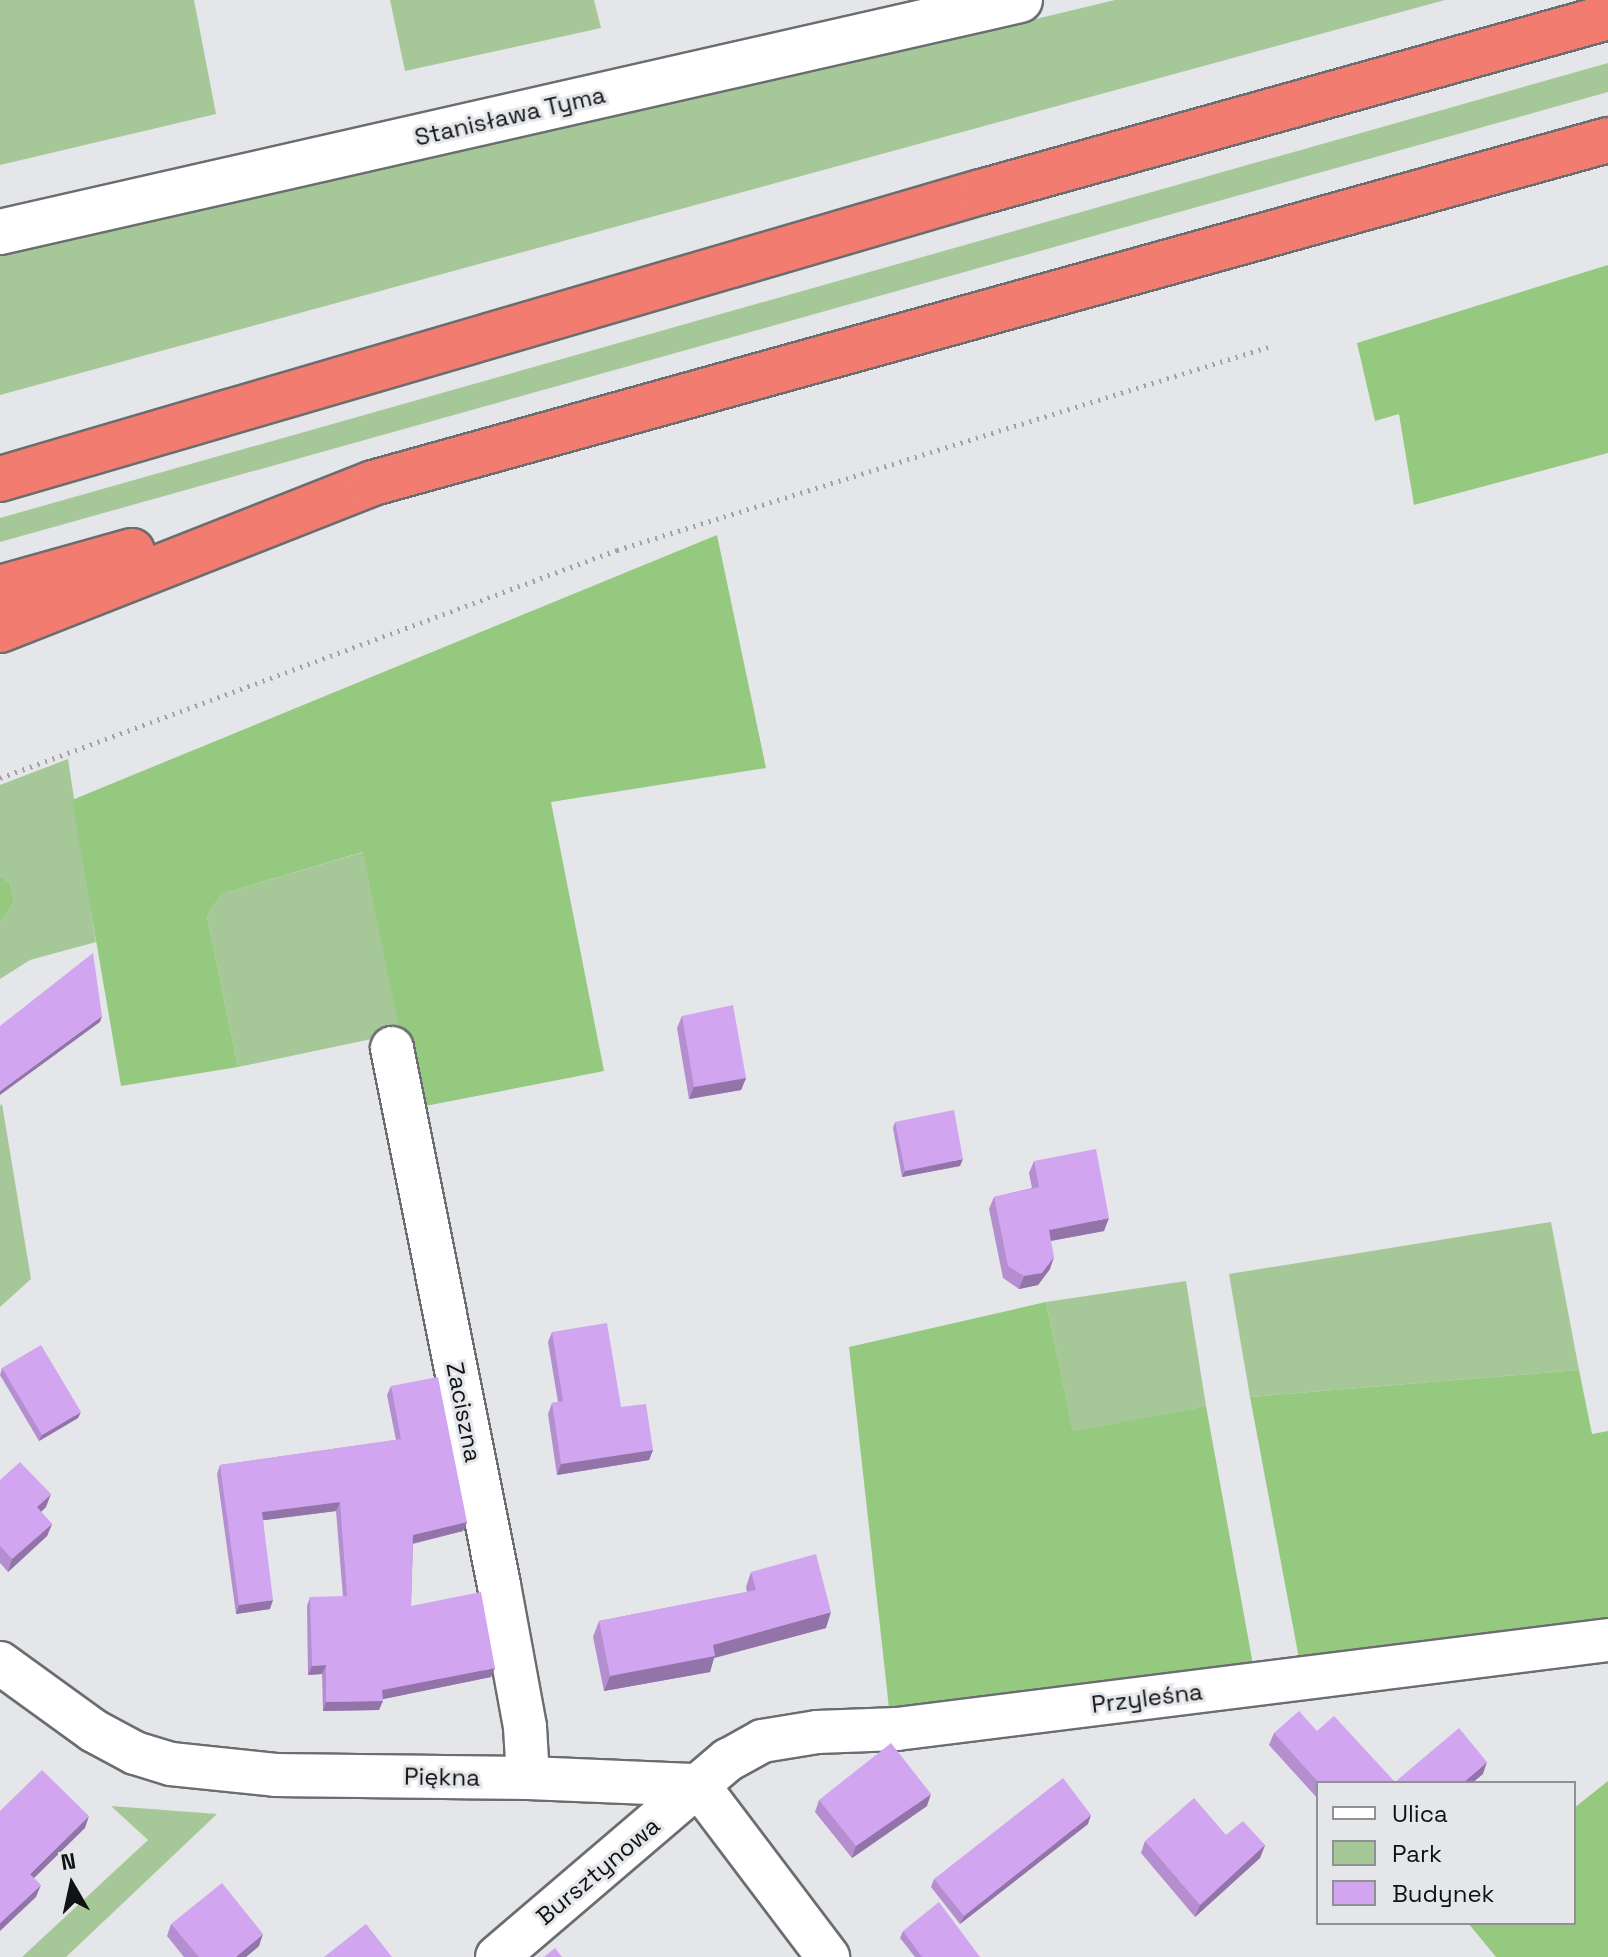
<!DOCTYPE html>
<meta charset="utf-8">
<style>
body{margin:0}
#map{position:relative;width:1608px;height:1957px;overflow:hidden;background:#e4e6e9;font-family:"Space Grotesk",sans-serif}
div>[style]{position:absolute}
.green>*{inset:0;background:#a6c798}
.forest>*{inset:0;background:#96c980}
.path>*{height:5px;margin-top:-2.5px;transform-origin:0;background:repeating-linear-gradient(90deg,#a1a2a5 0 2px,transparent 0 8px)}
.roads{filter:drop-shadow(2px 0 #6b6d6f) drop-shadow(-2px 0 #6b6d6f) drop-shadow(0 2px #6b6d6f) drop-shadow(0 -2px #6b6d6f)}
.street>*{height:42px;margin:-21px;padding:0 21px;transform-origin:21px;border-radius:21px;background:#fff}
.secondary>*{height:44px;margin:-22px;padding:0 22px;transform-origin:22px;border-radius:22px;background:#fff}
.highway>*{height:44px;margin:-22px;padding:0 22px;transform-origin:22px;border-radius:22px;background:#f37c70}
.wall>*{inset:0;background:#b48ece}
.shaded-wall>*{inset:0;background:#9274a8}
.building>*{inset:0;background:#d1a5f0}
span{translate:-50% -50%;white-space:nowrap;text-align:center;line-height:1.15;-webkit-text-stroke:6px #e4e6e9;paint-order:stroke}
.street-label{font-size:24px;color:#111213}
.legend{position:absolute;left:1316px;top:1781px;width:260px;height:144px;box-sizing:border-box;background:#e4e6e9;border:2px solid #909193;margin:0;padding:10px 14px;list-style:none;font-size:24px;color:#111213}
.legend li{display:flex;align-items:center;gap:16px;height:40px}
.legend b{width:40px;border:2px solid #909193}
.north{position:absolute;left:32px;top:1845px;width:80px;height:80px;-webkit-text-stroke:6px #e4e6e9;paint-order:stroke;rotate:351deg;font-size:22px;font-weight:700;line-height:32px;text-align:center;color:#111213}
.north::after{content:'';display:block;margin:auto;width:28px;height:36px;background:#111213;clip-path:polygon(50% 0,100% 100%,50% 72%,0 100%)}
</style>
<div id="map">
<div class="green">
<div style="clip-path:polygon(0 0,194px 0,216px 114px,0 165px)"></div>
<div style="clip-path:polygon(390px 0,594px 0,601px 28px,405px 71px)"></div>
<div style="clip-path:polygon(1115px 0,1445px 0,0 395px,0 253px,827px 69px)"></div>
<div style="clip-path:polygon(1608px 63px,1608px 92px,0 542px,0 518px)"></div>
<div style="clip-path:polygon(68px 759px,96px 942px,30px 960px,0 979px,0 923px,14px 902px,10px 883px,0 876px,0 785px)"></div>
<div style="clip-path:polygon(364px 852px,400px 1033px,238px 1067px,207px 916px,221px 894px)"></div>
<div style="clip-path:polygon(2px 1104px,31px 1279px,0 1307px,0 1106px)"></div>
<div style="clip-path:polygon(1551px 1222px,1579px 1370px,1250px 1397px,1229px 1274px)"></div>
<div style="clip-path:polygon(1186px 1281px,1206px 1406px,1073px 1433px,1046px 1302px)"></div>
<div style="clip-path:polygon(111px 1806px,217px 1814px,66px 1957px,22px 1957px,148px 1840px)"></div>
</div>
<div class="forest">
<div style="clip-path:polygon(1608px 265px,1608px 453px,1414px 505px,1399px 414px,1375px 421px,1357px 343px)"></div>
<div style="clip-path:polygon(717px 535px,766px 768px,551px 802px,604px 1071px,415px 1108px,363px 852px,221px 894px,207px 916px,238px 1067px,121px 1086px,72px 800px)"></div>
<div style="clip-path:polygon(0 876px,10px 883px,14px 902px,0 923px)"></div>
<div style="clip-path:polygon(1046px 1302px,1073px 1432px,1206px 1406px,1254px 1670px,890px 1717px,849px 1347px)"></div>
<div style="clip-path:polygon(1579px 1370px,1592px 1434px,1608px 1431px,1608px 1623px,1300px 1664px,1250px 1397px)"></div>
<div style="clip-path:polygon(1608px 1781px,1608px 1957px,1496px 1957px,1468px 1923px,1574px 1923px,1574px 1808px)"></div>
</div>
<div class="path">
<div style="left:0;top:778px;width:658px;rotate:-20.28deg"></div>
<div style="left:617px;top:550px;width:685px;rotate:-17.32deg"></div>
</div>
<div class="roads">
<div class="street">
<div style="left:392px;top:1048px;width:548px;rotate:78.73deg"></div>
<div style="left:499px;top:1585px;width:144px;rotate:79.6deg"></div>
<div style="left:525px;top:1727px;width:51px;rotate:86.6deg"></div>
<div style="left:0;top:1663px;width:116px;rotate:35.9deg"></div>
<div style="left:94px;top:1731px;width:47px;rotate:28.2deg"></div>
<div style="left:135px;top:1753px;width:38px;rotate:17deg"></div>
<div style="left:171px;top:1764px;width:105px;rotate:6deg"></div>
<div style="left:275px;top:1775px;width:253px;rotate:0.7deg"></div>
<div style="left:528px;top:1778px;width:170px;rotate:2.4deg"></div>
<div style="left:698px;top:1785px;width:216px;rotate:52.9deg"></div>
<div style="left:497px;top:1957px;width:304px;rotate:-40.5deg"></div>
<div style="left:728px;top:1760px;width:39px;rotate:-29deg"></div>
<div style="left:762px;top:1741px;width:56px;rotate:-9.3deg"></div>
<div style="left:817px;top:1732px;width:80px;rotate:-2.1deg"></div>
<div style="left:897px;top:1729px;width:717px;rotate:-7.13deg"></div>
</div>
<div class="secondary">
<div style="left:0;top:232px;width:1046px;rotate:-12.81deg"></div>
</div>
<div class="highway">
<div style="left:0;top:479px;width:1022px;rotate:-16.31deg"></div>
<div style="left:981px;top:192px;width:651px;rotate:-15.59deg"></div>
<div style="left:0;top:588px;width:137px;rotate:-15.7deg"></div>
<div style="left:0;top:630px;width:401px;rotate:-21.5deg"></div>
<div style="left:373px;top:483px;width:1282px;rotate:-15.52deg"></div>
</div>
</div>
<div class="wall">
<div style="clip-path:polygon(682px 1016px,746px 1078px,741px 1090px,689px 1099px,677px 1028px)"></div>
<div style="clip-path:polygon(895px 1122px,960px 1166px,902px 1177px,893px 1128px)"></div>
<div style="clip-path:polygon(1034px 1161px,1104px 1231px,1051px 1241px,1050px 1269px,1038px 1285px,1019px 1289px,1003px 1278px,989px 1209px,994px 1197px,1032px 1188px,1029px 1173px)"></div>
<div style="clip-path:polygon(552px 1332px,621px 1407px,653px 1450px,649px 1460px,557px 1475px,548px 1414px,552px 1403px,558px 1402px,548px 1342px)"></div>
<div style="clip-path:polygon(2px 1368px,78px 1418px,39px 1441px,0 1375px)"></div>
<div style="clip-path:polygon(391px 1386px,467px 1522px,463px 1531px,413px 1544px,411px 1606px,491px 1677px,382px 1699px,379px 1710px,323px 1711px,322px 1674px,308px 1675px,307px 1606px,310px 1597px,343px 1597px,336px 1511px,263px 1520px,270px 1609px,236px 1614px,217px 1474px,220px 1465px,396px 1440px,387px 1395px)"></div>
<div style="clip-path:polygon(0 1480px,46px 1507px,41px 1512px,52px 1524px,47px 1536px,8px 1572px,0 1563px)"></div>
<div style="clip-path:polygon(751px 1572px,826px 1628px,714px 1658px,710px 1672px,604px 1691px,593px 1637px,599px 1621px,747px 1592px,746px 1587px)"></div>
<div style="clip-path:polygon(1317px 1731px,1395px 1782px,1483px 1774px,1472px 1783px,1318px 1783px,1318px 1799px,1269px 1745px,1274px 1733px)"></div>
<div style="clip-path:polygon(819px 1800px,927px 1806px,852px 1858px,815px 1812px)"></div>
<div style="clip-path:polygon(1088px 1824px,960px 1924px,931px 1887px,934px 1879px)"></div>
<div style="clip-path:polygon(1226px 1835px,1265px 1845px,1260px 1858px,1195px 1917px,1141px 1853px,1145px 1841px)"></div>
<div style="clip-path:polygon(171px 1924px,259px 1946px,246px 1957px,184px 1957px,167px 1936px)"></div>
<div style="clip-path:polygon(903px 1931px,980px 1957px,915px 1957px,900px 1938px)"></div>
</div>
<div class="shaded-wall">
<div style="clip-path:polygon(102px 1016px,100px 1022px,0 1095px,0 1091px)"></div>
<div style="clip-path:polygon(746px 1078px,741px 1090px,689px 1099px,694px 1087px)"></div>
<div style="clip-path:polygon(963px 1159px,960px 1166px,902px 1177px,905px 1171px)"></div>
<div style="clip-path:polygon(1109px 1218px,1104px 1231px,1044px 1242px,1049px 1230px)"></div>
<div style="clip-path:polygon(1054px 1257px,1050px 1269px,1038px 1285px,1019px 1289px,1024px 1276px)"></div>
<div style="clip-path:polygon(81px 1412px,78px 1418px,39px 1441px,42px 1435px)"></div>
<div style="clip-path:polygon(653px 1450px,649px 1460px,557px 1475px,561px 1464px)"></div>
<div style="clip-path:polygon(51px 1494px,46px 1507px,33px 1519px,37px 1507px)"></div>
<div style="clip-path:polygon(340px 1502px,336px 1511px,258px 1521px,262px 1512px)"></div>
<div style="clip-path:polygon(467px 1522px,463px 1531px,410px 1544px,413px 1535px)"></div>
<div style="clip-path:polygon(52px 1524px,47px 1536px,8px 1572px,12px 1559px)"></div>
<div style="clip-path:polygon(273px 1600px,270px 1609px,236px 1614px,239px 1605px)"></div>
<div style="clip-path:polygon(831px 1612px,826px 1628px,714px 1658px,710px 1672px,604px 1691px,610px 1676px,713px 1645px)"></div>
<div style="clip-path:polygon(326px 1665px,322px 1674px,308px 1675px,312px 1666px)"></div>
<div style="clip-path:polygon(495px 1668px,491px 1677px,379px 1700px,382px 1690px)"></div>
<div style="clip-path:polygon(383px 1701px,379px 1710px,323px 1711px,326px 1702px)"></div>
<div style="clip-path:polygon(1487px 1762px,1483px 1774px,1472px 1783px,1463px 1783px)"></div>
<div style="clip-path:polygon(931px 1794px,927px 1806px,852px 1858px,856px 1846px)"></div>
<div style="clip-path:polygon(1091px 1815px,1088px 1824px,960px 1924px,964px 1916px)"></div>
<div style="clip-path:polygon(89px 1816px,85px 1828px,26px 1886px,30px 1874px)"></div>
<div style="clip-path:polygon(1265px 1845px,1260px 1858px,1195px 1917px,1200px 1905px)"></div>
<div style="clip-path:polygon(41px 1885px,36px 1897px,0 1931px,0 1923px)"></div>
<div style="clip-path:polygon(263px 1934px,259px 1946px,246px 1957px,236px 1957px)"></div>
</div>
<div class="building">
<div style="clip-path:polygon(93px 953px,102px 1016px,0 1091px,0 1026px)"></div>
<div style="clip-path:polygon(733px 1005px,746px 1078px,694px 1087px,682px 1016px)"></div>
<div style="clip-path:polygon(954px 1110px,963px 1159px,905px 1171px,895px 1122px)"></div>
<div style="clip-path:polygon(1096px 1149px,1109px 1218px,1049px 1230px,1054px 1257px,1042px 1273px,1024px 1276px,1008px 1266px,994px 1197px,1039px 1187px,1034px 1161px)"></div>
<div style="clip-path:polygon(607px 1323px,621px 1407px,646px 1404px,653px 1450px,561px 1464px,552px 1403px,563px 1401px,552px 1332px)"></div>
<div style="clip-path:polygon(41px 1345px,81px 1412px,42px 1435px,2px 1368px)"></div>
<div style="clip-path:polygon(438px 1377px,467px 1522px,413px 1535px,411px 1606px,481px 1592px,495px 1668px,382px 1690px,383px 1701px,326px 1702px,326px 1665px,312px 1666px,310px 1597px,347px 1596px,340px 1502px,262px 1512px,273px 1600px,239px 1605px,220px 1465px,401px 1439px,391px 1386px)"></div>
<div style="clip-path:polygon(20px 1462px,51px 1494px,37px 1507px,52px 1524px,12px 1559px,0 1546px,0 1480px)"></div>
<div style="clip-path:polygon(816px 1554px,831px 1612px,713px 1645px,715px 1656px,610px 1676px,599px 1621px,756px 1590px,751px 1572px)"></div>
<div style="clip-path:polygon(1299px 1711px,1317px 1731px,1334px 1716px,1395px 1782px,1459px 1728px,1487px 1762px,1463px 1783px,1319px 1783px,1274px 1733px)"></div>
<div style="clip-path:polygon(891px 1743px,931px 1794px,856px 1846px,819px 1800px)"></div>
<div style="clip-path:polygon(42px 1770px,89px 1816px,30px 1874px,41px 1885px,0 1923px,0 1811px)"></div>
<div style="clip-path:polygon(1063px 1778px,1091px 1815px,964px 1916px,934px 1879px)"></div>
<div style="clip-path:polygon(1194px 1798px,1226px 1835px,1243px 1821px,1265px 1845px,1200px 1905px,1145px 1841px)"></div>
<div style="clip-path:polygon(222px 1883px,263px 1934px,236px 1957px,199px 1957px,171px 1924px)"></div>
<div style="clip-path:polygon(939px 1902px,980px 1957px,922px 1957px,903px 1931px)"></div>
<div style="clip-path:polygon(366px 1924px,392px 1957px,324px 1957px)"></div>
<div style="clip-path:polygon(555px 1948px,562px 1957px,544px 1957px)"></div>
</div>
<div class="street-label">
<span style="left:510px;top:116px;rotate:-13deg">Stanisława Tyma</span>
<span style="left:464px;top:1412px;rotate:79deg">Zaciszna</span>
<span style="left:1147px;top:1698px;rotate:-7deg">Przyleśna</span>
<span style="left:442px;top:1777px;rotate:1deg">Piękna</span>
<span style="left:598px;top:1871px;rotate:-40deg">Bursztynowa</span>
</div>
<ul class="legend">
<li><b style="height:10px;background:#fff"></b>Ulica</li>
<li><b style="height:22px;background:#a6c798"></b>Park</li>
<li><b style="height:22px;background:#d1a5f0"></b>Budynek</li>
</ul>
<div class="north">N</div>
</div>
